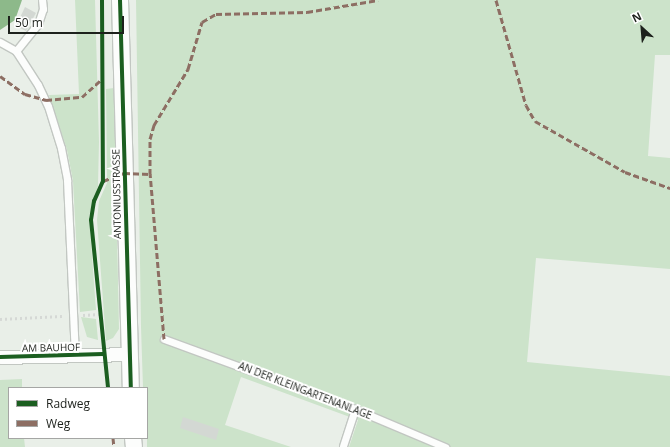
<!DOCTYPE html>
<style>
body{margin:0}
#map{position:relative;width:670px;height:447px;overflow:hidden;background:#e9efe8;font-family:"Open Sans",sans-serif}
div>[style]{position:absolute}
.green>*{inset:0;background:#cce3ca}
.water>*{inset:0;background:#8db98a}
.building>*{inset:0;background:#d3d8d3}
.path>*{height:2.5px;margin-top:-1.25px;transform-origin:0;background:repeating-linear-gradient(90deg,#d5d8d5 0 2px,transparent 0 5px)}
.roads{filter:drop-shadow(1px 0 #c2c7c2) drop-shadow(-1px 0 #c2c7c2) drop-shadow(0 1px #c2c7c2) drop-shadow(0 -1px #c2c7c2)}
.service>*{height:7px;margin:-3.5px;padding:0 3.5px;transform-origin:3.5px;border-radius:3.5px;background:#fcfdfc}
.minor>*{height:13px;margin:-6.5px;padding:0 6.5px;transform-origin:6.5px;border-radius:6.5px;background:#fcfdfc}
.tertiary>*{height:16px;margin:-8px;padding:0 8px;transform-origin:8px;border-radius:8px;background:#fcfdfc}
.quiet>*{height:3px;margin-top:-1.5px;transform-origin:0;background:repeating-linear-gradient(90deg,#8d6e63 0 6px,transparent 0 9px)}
.cycleway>*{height:4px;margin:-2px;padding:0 2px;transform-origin:2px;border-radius:2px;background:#1b5e20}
span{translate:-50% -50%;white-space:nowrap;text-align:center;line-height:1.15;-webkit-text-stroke:4px #fff;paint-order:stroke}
.street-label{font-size:10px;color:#1d211c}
.legend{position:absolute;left:8px;top:387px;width:140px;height:52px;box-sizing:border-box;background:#fff;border:1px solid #a5a6a4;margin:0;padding:5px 7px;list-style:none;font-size:12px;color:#1d211c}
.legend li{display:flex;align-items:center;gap:8px;height:20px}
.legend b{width:20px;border:1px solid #a5a6a4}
.north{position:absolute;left:622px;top:8px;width:40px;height:40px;-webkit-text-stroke:3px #fff;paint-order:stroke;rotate:334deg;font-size:11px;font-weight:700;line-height:16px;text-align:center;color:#1d211c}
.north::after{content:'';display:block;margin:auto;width:14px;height:18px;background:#1d211c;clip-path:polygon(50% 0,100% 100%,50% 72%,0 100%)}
.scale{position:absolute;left:8px;top:16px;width:116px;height:18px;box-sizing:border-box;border:2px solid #1d211c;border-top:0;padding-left:5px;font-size:12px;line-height:14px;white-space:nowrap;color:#1d211c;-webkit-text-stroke:3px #fff;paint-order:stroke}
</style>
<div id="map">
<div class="green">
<div style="clip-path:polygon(75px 0,95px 0,99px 142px,98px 186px,89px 216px,96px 310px,80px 312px,73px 181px,67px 150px,49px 95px,79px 94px)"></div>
<div style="clip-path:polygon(136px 0,670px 0,670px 55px,655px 55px,648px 156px,670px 158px,670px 269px,536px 258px,527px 362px,670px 376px,670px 447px,349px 447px,358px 420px,241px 377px,225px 425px,291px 447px,147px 447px,147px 388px,143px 388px,141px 327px)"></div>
<div style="clip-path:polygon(114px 88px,119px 329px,113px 338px,106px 341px,97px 220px,99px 201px,107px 183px,106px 89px)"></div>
<div style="clip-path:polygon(81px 317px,96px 319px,98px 340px,87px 337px)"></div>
<div style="clip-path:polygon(22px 379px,22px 388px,9px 388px,9px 438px,24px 438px,25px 447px,0 447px,0 380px)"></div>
</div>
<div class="water">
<div style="clip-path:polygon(0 0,22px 0,15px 20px,0 30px)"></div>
</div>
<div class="building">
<div style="clip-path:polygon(25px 7px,36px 13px,26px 31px,16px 26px)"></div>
<div style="clip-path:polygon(183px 417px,219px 429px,216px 440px,180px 428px)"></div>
</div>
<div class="path">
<div style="left:83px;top:315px;width:17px;rotate:-3deg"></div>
<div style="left:0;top:319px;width:62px;rotate:-2.8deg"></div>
</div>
<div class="roads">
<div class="service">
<div style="left:0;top:42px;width:18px;rotate:29deg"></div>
<div style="left:16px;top:51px;width:40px;rotate:57.1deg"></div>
<div style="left:38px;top:85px;width:23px;rotate:65deg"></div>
<div style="left:48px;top:106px;width:44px;rotate:72.8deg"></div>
<div style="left:61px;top:148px;width:33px;rotate:79deg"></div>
<div style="left:67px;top:180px;width:175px;rotate:87.4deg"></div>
<div style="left:16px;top:51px;width:35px;rotate:-51deg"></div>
<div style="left:38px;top:24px;width:16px;rotate:-72deg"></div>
<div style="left:43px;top:9px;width:9px;rotate:-96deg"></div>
<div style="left:164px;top:339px;width:203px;rotate:20.1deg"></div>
<div style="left:355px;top:409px;width:98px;rotate:22.9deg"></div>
<div style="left:343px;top:446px;width:39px;rotate:-72deg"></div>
</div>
<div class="minor">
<div style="left:0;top:357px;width:129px;rotate:-1.3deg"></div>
</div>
<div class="tertiary">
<div style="left:120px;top:0;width:388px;rotate:88.4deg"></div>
<div style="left:133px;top:438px;width:9px;rotate:84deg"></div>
</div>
</div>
<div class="quiet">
<div style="left:496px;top:0;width:109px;rotate:74.1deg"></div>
<div style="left:526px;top:105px;width:18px;rotate:61deg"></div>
<div style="left:535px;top:121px;width:103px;rotate:29.5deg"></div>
<div style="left:625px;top:172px;width:48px;rotate:19.6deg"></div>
<div style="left:0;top:76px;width:31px;rotate:36deg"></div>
<div style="left:25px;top:94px;width:22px;rotate:16deg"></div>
<div style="left:46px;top:100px;width:36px;rotate:-5deg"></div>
<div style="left:82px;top:97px;width:27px;rotate:-42deg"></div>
<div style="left:103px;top:181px;width:22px;rotate:-21deg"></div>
<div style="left:124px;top:173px;width:26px;rotate:2deg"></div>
<div style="left:164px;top:339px;width:166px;rotate:-94.8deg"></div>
<div style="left:150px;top:174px;width:35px;rotate:-90deg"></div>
<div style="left:150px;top:139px;width:15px;rotate:-74deg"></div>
<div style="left:154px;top:125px;width:66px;rotate:-58.7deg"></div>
<div style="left:188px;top:69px;width:49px;rotate:-73.4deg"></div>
<div style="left:202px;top:22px;width:16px;rotate:-30deg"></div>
<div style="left:216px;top:14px;width:91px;rotate:-1.3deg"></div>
<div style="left:307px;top:12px;width:72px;rotate:-9.6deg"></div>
<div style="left:113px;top:438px;width:9px;rotate:84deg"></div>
</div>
<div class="cycleway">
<div style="left:102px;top:0;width:181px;rotate:89.7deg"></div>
<div style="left:103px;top:181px;width:22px;rotate:114deg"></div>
<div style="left:94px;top:201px;width:19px;rotate:99deg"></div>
<div style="left:91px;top:220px;width:169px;rotate:84.2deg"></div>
<div style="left:120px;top:0;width:388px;rotate:88.4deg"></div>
<div style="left:0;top:357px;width:103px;rotate:-1.7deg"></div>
</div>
<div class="street-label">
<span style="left:117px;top:194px;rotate:-91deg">ANTONIUSSTRASSE</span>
<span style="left:51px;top:348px;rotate:-1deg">AM BAUHOF</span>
<span style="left:305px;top:391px;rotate:21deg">AN DER KLEINGARTENANLAGE</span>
</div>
<ul class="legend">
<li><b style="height:5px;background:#1b5e20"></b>Radweg</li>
<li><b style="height:5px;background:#8d6e63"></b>Weg</li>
</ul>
<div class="north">N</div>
<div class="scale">50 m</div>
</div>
